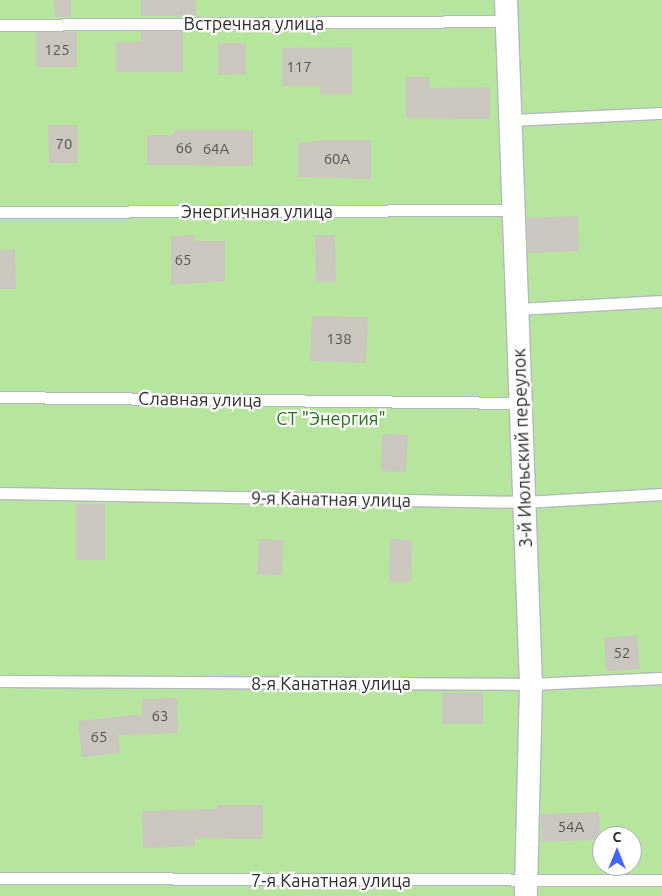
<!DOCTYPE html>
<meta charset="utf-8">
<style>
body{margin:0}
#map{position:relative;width:662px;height:896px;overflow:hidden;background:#efe9e1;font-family:Ubuntu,sans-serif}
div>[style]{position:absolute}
.green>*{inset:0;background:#b6e59e}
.building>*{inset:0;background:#cbc7bf}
.roads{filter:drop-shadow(1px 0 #b4b7c1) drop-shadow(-1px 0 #b4b7c1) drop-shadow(0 1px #b4b7c1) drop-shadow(0 -1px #b4b7c1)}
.service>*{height:11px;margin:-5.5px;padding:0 5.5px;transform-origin:5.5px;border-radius:5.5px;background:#fff}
.minor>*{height:22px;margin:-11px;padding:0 11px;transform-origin:11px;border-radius:11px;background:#fff}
span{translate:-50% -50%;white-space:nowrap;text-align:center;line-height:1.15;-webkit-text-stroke:4.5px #fff;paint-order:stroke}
.number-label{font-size:15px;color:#555452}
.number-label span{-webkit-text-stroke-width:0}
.street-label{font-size:18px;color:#2e2e2e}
.park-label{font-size:18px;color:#2c6e1b}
.north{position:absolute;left:592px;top:826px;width:50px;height:50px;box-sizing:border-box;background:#fff;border:1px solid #ababab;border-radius:50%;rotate:0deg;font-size:14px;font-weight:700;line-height:20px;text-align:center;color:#2e2e2e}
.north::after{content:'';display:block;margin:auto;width:18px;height:22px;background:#4264fb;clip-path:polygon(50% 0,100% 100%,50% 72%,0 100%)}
</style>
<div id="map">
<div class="green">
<div style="clip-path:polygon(evenodd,0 0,662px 0,662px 896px,0 896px,0 0,602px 836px,632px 836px,632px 866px,602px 866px,602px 836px)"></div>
</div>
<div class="building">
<div style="clip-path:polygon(54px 0,71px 0,71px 17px,55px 17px)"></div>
<div style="clip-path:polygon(141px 0,196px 0,196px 16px,141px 16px)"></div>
<div style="clip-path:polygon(141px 31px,183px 31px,183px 72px,116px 72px,116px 42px,141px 42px)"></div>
<div style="clip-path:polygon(36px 32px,77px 32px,77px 67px,36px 67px)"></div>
<div style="clip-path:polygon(218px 43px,246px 43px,246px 74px,218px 75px)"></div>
<div style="clip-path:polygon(352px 47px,352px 94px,320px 94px,320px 86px,282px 86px,282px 48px)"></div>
<div style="clip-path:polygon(406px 77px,430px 77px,430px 88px,490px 87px,490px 119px,406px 118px)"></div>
<div style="clip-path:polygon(48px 125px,78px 125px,78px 163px,49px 163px)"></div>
<div style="clip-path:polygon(174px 130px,253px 130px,253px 166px,147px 165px,147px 135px,174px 135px)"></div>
<div style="clip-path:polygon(324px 140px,371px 140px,371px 179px,298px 177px,298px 143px)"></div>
<div style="clip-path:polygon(578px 216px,579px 251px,528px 253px,527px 218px)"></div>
<div style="clip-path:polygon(195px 235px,195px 241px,225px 241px,225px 281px,171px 285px,171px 236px)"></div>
<div style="clip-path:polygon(315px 235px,335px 235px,336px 282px,316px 282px)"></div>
<div style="clip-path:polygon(15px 249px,16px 289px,0 289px,0 250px)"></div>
<div style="clip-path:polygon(312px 316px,368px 317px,366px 363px,310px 361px)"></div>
<div style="clip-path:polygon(382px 434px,408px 435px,406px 472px,381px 471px)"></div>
<div style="clip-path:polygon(76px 504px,105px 504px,105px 560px,76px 560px)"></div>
<div style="clip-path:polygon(259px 539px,283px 540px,282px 575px,257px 574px)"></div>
<div style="clip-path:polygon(390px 539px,412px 540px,411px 582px,389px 582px)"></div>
<div style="clip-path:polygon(637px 635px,640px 669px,606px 671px,604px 638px)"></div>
<div style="clip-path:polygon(442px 693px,483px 693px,483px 724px,442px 724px)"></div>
<div style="clip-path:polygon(177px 698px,178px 733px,118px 735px,120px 753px,82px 757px,78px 721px,142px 714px,142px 699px)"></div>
<div style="clip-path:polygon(217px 805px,263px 805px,263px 839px,195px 838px,195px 846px,143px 848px,142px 811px,217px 809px)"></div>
<div style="clip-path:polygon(599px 812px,600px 840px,542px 842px,541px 814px)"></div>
</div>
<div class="roads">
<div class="service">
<div style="left:0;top:25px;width:507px;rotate:-0.45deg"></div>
<div style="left:511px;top:120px;width:151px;rotate:-2.7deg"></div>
<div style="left:0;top:212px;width:514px;rotate:-0.22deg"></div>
<div style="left:518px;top:309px;width:144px;rotate:-3.2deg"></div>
<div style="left:0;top:397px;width:521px;rotate:0.66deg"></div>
<div style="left:0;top:493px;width:524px;rotate:0.98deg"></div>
<div style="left:524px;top:502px;width:138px;rotate:-3.3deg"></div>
<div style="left:0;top:681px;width:531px;rotate:0.32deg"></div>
<div style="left:531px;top:684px;width:131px;rotate:-2.6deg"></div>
<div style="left:0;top:878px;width:662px;rotate:0.17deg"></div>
</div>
<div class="minor">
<div style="left:506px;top:0;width:684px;rotate:87.91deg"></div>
<div style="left:531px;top:684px;width:212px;rotate:91.4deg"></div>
</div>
</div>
<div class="number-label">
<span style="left:57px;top:50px">125</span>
<span style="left:299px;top:67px">117</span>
<span style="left:64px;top:144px">70</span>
<span style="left:184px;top:148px">66</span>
<span style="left:216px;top:149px">64А</span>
<span style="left:337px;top:159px">60А</span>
<span style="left:183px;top:260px">65</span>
<span style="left:339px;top:339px">138</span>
<span style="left:622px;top:653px">52</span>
<span style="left:160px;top:716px">63</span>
<span style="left:99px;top:737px">65</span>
<span style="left:571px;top:827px">54А</span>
</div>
<div class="street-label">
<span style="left:254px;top:23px">Встречная улица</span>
<span style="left:257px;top:211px">Энергичная улица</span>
<span style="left:200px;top:399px;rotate:1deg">Славная улица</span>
<span style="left:522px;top:448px;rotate:-92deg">3-й Июльский переулок</span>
<span style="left:331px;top:499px;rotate:1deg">9-я Канатная улица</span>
<span style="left:331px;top:683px">8-я Канатная улица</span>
<span style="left:331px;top:880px">7-я Канатная улица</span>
</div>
<div class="park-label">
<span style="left:331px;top:418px">СТ "Энергия"</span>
</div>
<div class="north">С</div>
</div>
